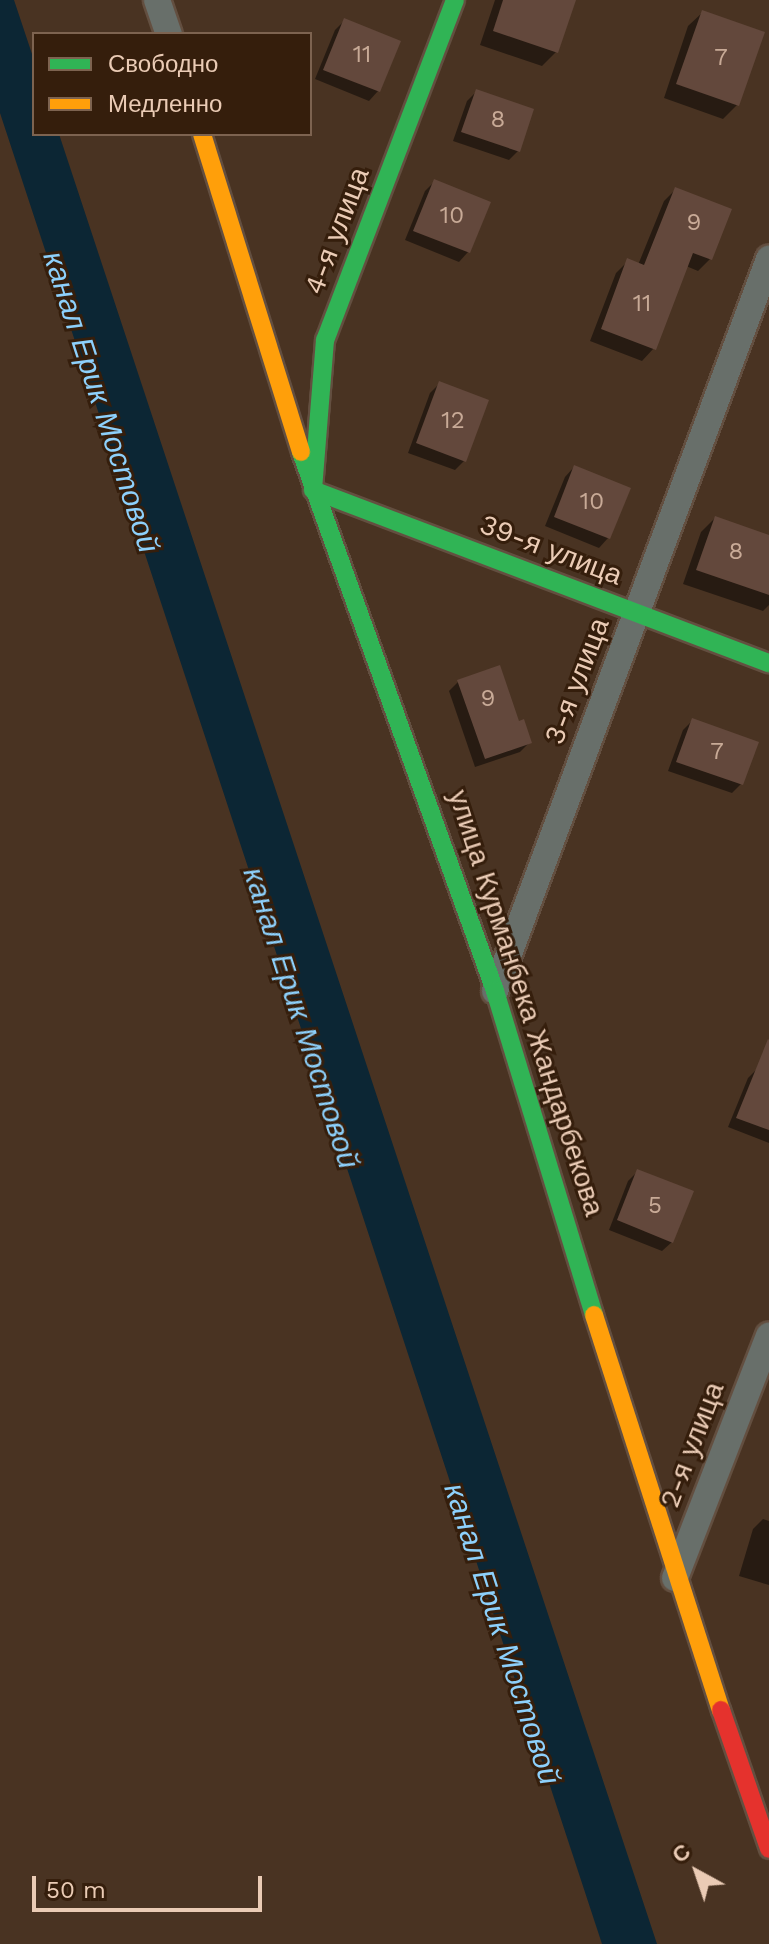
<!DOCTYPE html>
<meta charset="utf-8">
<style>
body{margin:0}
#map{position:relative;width:769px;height:1944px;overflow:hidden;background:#493322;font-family:"Work Sans",sans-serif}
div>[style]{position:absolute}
.water>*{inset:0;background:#0c2634}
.shadow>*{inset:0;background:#0007}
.building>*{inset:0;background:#63483c}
.roads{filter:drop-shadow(2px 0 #634f40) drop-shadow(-2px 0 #634f40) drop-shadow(0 2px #634f40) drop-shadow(0 -2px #634f40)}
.street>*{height:26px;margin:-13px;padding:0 13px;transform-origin:13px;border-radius:13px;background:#686f6a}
.fast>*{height:18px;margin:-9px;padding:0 9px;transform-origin:9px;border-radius:9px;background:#30b455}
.slow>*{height:18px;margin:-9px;padding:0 9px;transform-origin:9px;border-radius:9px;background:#ff9f0a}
.jam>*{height:18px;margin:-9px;padding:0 9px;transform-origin:9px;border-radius:9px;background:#e5322d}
span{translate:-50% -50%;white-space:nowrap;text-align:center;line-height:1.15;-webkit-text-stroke:6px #351e0c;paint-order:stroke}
.number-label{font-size:24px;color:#c8aa97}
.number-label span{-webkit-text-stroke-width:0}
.street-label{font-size:28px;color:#eacbb5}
.water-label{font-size:30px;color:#8dd0fb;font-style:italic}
.legend{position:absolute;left:32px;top:32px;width:280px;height:104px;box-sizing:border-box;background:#351e0c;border:2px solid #7d6350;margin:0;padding:10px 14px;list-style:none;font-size:24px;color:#eacbb5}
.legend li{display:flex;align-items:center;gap:16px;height:40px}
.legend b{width:40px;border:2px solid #7d6350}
.north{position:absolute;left:657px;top:1832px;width:80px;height:80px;-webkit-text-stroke:6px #351e0c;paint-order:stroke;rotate:320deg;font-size:22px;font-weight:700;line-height:32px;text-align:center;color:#eacbb5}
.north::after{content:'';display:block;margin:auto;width:28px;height:36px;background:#eacbb5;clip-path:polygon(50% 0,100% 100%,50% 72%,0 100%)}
.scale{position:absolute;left:32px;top:1876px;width:230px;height:36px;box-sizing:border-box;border:4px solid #eacbb5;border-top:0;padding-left:10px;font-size:24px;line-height:28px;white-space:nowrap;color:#eacbb5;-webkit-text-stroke:6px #351e0c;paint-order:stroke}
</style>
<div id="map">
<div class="water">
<div style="clip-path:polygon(0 0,14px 0,34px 60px,34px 134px,59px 134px,657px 1944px,602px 1944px,0 113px)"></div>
</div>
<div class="shadow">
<div style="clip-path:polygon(495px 0,574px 0,556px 52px,542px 66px,480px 45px)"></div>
<div style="clip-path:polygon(703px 12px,737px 105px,723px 119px,664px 98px,688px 26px)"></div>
<div style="clip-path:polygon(344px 21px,378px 91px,369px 101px,315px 79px,335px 30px)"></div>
<div style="clip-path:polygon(476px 92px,518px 151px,509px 160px,453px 141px,467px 101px)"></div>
<div style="clip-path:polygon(434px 182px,468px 252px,459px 262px,405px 240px,425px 191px)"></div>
<div style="clip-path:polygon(676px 189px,710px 259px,698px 271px,686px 266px,654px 348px,642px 361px,590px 341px,616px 273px,628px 261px,638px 265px,664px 201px)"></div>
<div style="clip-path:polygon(439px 384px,465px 460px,455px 470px,408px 453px,430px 393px)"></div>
<div style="clip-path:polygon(574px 467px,608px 538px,599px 548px,545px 526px,565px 477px)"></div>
<div style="clip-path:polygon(715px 518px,769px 537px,769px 605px,763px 611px,683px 584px,701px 532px)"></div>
<div style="clip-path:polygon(458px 682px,517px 723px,530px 742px,520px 752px,475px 767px,449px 691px)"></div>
<div style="clip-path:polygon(692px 721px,741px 784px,732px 793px,668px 771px,683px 730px)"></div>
<div style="clip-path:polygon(758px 1068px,769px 1073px,769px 1143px,728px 1127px,748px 1078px)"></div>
<div style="clip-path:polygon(638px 1171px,672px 1242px,662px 1251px,609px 1230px,628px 1181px)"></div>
<div style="clip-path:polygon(763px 1519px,769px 1521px,769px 1585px,739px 1576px,753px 1529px)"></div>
</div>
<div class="building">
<div style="clip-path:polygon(503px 0,576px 0,558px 53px,493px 31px)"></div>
<div style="clip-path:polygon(702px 10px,765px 32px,739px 106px,676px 84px)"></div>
<div style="clip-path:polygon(344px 18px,401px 41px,380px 92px,323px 70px)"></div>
<div style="clip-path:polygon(476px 89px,534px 109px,520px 152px,461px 132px)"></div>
<div style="clip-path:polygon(434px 179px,491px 202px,470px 253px,413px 231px)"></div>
<div style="clip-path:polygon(675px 187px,732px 209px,712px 260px,693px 253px,656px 350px,601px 329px,627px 258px,644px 265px)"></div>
<div style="clip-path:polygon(439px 381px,489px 400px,466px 462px,416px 443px)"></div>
<div style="clip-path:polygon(574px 465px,631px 488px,610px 539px,554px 517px)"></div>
<div style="clip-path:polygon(715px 516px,769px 535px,769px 595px,696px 570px)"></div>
<div style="clip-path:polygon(500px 665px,519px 721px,524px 719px,532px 743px,485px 759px,457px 680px)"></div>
<div style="clip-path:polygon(692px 718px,759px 742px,743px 785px,676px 762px)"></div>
<div style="clip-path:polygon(768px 1039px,769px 1040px,769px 1130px,736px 1118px)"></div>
<div style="clip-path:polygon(637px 1169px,694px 1191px,673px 1243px,617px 1220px)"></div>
</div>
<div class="roads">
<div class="street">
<div style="left:157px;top:0;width:36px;rotate:71deg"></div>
<div style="left:495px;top:991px;width:782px;rotate:-69.48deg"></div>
<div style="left:675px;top:1578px;width:260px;rotate:-68.8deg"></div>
</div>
<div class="fast">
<div style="left:455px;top:0;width:364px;rotate:110.9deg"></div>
<div style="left:325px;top:340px;width:150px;rotate:94.6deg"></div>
<div style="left:313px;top:490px;width:488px;rotate:20.8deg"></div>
<div style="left:301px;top:452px;width:573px;rotate:70.2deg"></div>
<div style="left:495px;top:991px;width:339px;rotate:73deg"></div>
</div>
<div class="slow">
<div style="left:202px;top:134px;width:333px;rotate:72.7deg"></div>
<div style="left:594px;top:1315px;width:415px;rotate:72.2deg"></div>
</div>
<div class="jam">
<div style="left:721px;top:1710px;width:147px;rotate:70.9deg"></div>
</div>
</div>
<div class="number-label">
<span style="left:362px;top:55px">11</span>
<span style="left:721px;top:58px">7</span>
<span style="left:498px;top:120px">8</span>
<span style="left:452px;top:216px">10</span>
<span style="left:694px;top:223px">9</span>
<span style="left:642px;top:304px">11</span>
<span style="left:453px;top:421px">12</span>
<span style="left:592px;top:502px">10</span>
<span style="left:736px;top:552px">8</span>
<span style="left:488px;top:699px">9</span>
<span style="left:717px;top:752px">7</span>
<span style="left:655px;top:1206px">5</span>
</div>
<div class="street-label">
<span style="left:337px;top:231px;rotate:-69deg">4-я улица</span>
<span style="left:551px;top:550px;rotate:21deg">39-я улица</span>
<span style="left:577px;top:681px;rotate:-69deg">3-я улица</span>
<span style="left:526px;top:1003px;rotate:72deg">улица Курманбека Жандарбекова</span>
<span style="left:692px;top:1445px;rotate:-69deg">2-я улица</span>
</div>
<div class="water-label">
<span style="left:101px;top:402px;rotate:72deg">канал Ерик Мостовой</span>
<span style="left:301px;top:1018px;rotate:72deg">канал Ерик Мостовой</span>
<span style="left:502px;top:1634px;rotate:72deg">канал Ерик Мостовой</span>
</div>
<ul class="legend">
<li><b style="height:10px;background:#30b455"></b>Свободно</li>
<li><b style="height:10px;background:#ff9f0a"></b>Медленно</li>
</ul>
<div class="north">С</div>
<div class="scale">50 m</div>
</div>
